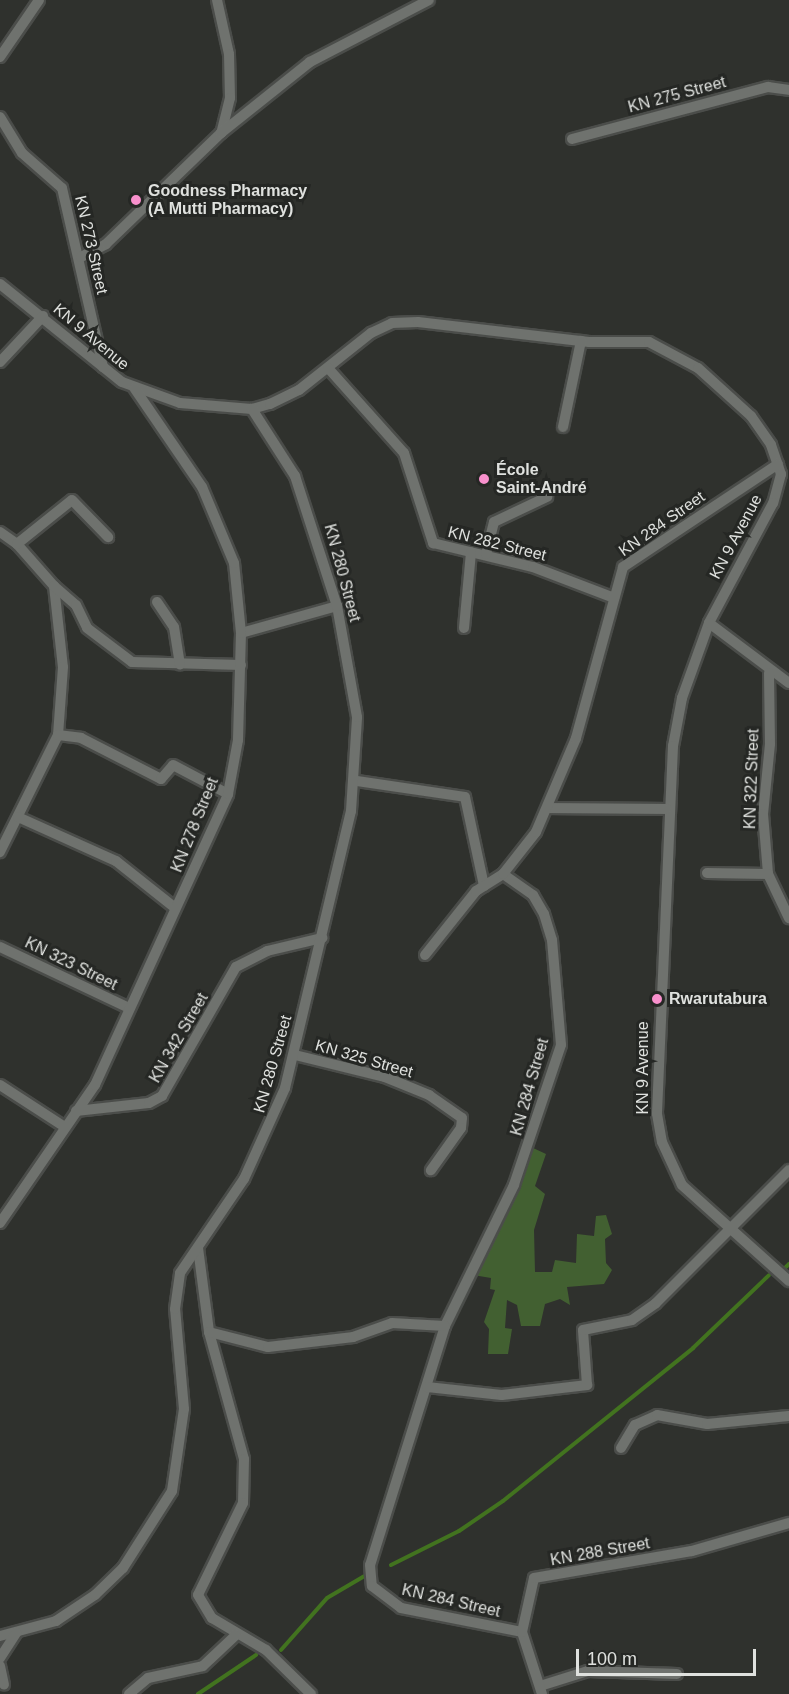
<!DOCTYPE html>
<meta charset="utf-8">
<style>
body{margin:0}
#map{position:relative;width:789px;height:1694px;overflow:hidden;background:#2f312d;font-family:Arial,sans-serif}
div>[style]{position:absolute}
.green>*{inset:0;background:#426031}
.stream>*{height:4px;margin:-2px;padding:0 2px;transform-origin:2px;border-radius:2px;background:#42731f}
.roads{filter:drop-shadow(2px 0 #4b4d4a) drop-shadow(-2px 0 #4b4d4a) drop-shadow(0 2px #4b4d4a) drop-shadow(0 -2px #4b4d4a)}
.street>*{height:10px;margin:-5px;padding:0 5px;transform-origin:5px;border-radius:5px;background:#6f726e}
.dots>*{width:16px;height:16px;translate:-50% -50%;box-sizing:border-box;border:3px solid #252724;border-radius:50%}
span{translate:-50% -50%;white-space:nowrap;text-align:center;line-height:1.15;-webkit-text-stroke:6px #252724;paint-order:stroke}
.street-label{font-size:16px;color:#dfe1de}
.poi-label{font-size:16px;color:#dfe1de;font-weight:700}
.left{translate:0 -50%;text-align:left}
.scale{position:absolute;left:576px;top:1649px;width:180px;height:27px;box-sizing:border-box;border:3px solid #dfe1de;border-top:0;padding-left:8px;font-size:18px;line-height:21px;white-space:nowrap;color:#dfe1de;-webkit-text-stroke:4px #252724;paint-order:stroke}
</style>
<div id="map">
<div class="green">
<div style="clip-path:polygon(531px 1147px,546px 1154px,535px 1186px,545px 1194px,534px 1230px,535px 1272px,552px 1272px,555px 1260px,576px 1263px,577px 1234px,594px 1236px,596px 1216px,606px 1215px,612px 1234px,605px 1239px,606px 1263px,612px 1270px,604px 1284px,567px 1287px,570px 1305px,560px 1299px,545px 1304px,540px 1326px,521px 1326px,517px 1305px,507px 1300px,505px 1328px,512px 1329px,508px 1354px,488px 1354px,489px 1329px,484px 1322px,495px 1290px,490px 1289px,491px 1278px,473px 1275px,494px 1240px)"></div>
</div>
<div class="stream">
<div style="left:785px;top:1268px;width:6px;rotate:-45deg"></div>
<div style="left:391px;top:1565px;width:76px;rotate:-26.6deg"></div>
<div style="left:459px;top:1531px;width:53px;rotate:-34.3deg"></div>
<div style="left:503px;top:1501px;width:244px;rotate:-38.8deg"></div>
<div style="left:693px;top:1348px;width:105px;rotate:-43.8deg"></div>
<div style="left:281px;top:1650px;width:69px;rotate:-48.5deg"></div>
<div style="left:327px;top:1598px;width:45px;rotate:-30.5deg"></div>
<div style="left:198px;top:1694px;width:70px;rotate:-33.9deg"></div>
</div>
<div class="roads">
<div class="street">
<div style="left:217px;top:0;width:55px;rotate:77.5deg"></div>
<div style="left:229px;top:54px;width:44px;rotate:88.7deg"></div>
<div style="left:230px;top:98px;width:36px;rotate:104deg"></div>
<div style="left:0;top:57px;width:69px;rotate:-55.6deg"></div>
<div style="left:0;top:117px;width:42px;rotate:58.6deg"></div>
<div style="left:22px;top:153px;width:53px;rotate:41.2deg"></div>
<div style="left:62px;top:188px;width:184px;rotate:77.1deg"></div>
<div style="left:572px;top:139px;width:203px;rotate:-14.9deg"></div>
<div style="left:768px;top:87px;width:21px;rotate:8deg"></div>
<div style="left:81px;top:257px;width:28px;rotate:-27deg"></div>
<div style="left:106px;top:244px;width:160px;rotate:-44deg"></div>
<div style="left:221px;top:133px;width:114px;rotate:-38.6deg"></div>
<div style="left:310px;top:62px;width:134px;rotate:-27.5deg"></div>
<div style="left:0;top:284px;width:156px;rotate:38.8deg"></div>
<div style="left:122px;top:382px;width:62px;rotate:19.9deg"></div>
<div style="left:180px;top:403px;width:72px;rotate:4.8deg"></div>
<div style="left:252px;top:409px;width:19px;rotate:-16deg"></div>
<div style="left:270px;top:404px;width:32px;rotate:-26deg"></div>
<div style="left:299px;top:390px;width:92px;rotate:-38.4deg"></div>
<div style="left:371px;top:333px;width:23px;rotate:-25deg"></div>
<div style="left:392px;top:323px;width:26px;rotate:-2deg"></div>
<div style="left:418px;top:322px;width:172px;rotate:6.7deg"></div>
<div style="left:589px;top:342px;width:60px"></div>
<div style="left:649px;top:342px;width:55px;rotate:28deg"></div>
<div style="left:698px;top:368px;width:72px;rotate:42.2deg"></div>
<div style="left:751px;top:416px;width:35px;rotate:55deg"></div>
<div style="left:771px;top:445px;width:31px;rotate:71deg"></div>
<div style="left:781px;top:474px;width:30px;rotate:105deg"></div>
<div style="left:773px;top:503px;width:136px;rotate:118.1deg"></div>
<div style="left:709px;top:623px;width:80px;rotate:109.8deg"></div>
<div style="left:682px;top:698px;width:49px;rotate:100.6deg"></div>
<div style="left:673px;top:746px;width:368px;rotate:92.5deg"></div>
<div style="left:657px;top:1114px;width:28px;rotate:80deg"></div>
<div style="left:662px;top:1142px;width:47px;rotate:65.1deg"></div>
<div style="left:682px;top:1185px;width:144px;rotate:41.9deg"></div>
<div style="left:0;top:362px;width:63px;rotate:-46.9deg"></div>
<div style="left:328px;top:368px;width:114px;rotate:48.2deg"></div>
<div style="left:404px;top:453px;width:95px;rotate:72.1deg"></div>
<div style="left:433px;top:543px;width:103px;rotate:13.5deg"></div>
<div style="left:533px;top:567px;width:87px;rotate:20.9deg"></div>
<div style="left:563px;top:427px;width:88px;rotate:-78.2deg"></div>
<div style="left:0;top:532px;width:21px;rotate:35deg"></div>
<div style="left:17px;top:544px;width:56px;rotate:48.6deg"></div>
<div style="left:54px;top:586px;width:81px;rotate:83.7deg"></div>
<div style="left:63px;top:667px;width:68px;rotate:94.2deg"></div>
<div style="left:58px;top:735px;width:131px;rotate:116.4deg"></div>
<div style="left:17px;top:544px;width:70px;rotate:-38.7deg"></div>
<div style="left:72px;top:500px;width:52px;rotate:45.8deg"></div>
<div style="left:486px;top:554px;width:33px;rotate:-76deg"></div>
<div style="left:494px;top:522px;width:59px;rotate:-25.3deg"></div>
<div style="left:54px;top:586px;width:29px;rotate:41deg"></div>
<div style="left:76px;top:605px;width:25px;rotate:64deg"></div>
<div style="left:87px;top:628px;width:56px;rotate:37.1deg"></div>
<div style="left:132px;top:662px;width:109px;rotate:1.6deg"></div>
<div style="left:157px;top:602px;width:30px;rotate:56deg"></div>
<div style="left:174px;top:627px;width:38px;rotate:81deg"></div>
<div style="left:709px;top:623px;width:100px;rotate:36.9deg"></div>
<div style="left:464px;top:628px;width:76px;rotate:-84.7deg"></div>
<div style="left:241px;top:633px;width:100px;rotate:-15.7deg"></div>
<div style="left:769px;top:673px;width:71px;rotate:89.2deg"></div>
<div style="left:770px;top:744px;width:70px;rotate:95.7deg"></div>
<div style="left:763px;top:814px;width:60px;rotate:85.2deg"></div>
<div style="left:768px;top:874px;width:49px;rotate:64.5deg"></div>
<div style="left:58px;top:735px;width:23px;rotate:7deg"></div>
<div style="left:81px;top:738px;width:90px;rotate:27.1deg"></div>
<div style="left:161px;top:779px;width:18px;rotate:-49deg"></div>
<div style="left:173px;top:765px;width:62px;rotate:27.8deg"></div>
<div style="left:357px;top:781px;width:109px;rotate:8.4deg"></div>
<div style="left:465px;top:797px;width:91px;rotate:77.9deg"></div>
<div style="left:548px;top:808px;width:118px;rotate:0.5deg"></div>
<div style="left:18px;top:817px;width:107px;rotate:24.2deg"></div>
<div style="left:116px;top:861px;width:74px;rotate:38.4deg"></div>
<div style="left:707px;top:873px;width:61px;rotate:0.9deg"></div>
<div style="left:503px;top:874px;width:37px;rotate:35deg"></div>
<div style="left:533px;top:895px;width:22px;rotate:60deg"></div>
<div style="left:544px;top:914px;width:27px;rotate:73deg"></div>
<div style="left:552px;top:940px;width:105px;rotate:85.1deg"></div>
<div style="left:561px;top:1045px;width:148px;rotate:108.6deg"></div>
<div style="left:514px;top:1185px;width:157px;rotate:116.1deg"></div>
<div style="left:445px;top:1326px;width:250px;rotate:107.4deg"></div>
<div style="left:370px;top:1565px;width:21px;rotate:85deg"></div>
<div style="left:372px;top:1586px;width:36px;rotate:37deg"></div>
<div style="left:401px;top:1608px;width:123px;rotate:11.2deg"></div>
<div style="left:0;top:947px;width:143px;rotate:25.3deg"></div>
<div style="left:425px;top:955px;width:82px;rotate:-51.4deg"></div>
<div style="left:476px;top:891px;width:32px;rotate:-32deg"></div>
<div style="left:503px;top:874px;width:53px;rotate:-51.8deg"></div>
<div style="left:536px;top:832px;width:102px;rotate:-66.9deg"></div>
<div style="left:576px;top:738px;width:177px;rotate:-74.6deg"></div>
<div style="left:623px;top:567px;width:186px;rotate:-33.6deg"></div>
<div style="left:295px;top:1055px;width:93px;rotate:13.7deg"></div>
<div style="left:385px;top:1077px;width:48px;rotate:22.2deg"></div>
<div style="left:429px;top:1095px;width:40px;rotate:34.9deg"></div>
<div style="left:462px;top:1118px;width:10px;rotate:96deg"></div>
<div style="left:461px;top:1128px;width:52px;rotate:125.5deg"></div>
<div style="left:0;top:1085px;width:77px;rotate:32.9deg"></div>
<div style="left:76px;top:1111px;width:73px;rotate:-6.3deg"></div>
<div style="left:149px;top:1103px;width:15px;rotate:-28deg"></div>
<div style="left:162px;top:1096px;width:149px;rotate:-60.2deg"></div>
<div style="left:236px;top:967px;width:35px;rotate:-27deg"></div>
<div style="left:267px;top:951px;width:57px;rotate:-13.3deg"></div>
<div style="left:0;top:1223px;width:168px;rotate:-55.5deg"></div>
<div style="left:95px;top:1085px;width:320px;rotate:-65.4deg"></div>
<div style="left:228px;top:794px;width:55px;rotate:-79.5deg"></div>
<div style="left:238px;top:740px;width:107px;rotate:-88.4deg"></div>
<div style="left:241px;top:633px;width:70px;rotate:-95.7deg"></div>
<div style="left:234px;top:563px;width:82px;rotate:-112.8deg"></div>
<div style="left:202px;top:487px;width:119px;rotate:-124.4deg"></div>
<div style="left:198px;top:1248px;width:85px;rotate:82.5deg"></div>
<div style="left:209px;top:1332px;width:132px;rotate:74.6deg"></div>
<div style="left:244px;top:1459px;width:44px;rotate:91.3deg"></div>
<div style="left:243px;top:1503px;width:102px;rotate:116.1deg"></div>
<div style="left:198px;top:1595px;width:27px;rotate:59deg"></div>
<div style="left:212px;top:1618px;width:63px;rotate:30.7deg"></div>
<div style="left:266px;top:1650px;width:63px;rotate:44.4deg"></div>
<div style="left:209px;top:1332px;width:61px;rotate:14.3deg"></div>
<div style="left:268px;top:1347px;width:86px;rotate:-6.7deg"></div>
<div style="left:353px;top:1337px;width:41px;rotate:-19.7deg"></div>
<div style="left:392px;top:1323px;width:53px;rotate:3.2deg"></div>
<div style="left:427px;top:1387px;width:75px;rotate:6.1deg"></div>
<div style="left:502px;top:1395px;width:86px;rotate:-6.7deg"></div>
<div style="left:587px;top:1385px;width:55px;rotate:-94.2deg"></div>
<div style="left:583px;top:1330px;width:50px;rotate:-11.5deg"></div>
<div style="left:632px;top:1320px;width:29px;rotate:-35deg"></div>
<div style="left:656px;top:1303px;width:188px;rotate:-45deg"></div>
<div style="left:621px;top:1448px;width:27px;rotate:-59deg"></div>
<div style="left:635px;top:1425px;width:24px;rotate:-24deg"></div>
<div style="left:657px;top:1415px;width:51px;rotate:10.2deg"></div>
<div style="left:707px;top:1424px;width:82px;rotate:-5.6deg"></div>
<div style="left:0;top:1636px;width:58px;rotate:-15deg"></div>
<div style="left:56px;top:1621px;width:47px;rotate:-33.7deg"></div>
<div style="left:95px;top:1595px;width:39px;rotate:-44deg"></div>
<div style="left:123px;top:1568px;width:91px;rotate:-57.5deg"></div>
<div style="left:172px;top:1491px;width:83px;rotate:-81.7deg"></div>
<div style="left:184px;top:1409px;width:100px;rotate:-95.1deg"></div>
<div style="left:175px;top:1309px;width:36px;rotate:-82deg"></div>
<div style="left:180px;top:1273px;width:114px;rotate:-55.8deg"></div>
<div style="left:244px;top:1179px;width:100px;rotate:-65.7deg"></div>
<div style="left:285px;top:1088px;width:285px;rotate:-76.6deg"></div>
<div style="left:351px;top:811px;width:94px;rotate:-86.3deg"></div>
<div style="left:357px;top:717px;width:113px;rotate:-100.2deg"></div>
<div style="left:337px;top:606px;width:137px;rotate:-107.9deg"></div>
<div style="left:295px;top:476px;width:80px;rotate:-122.7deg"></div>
<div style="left:0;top:1658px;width:30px;rotate:-57deg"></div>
<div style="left:0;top:1666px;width:19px;rotate:78deg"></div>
<div style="left:540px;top:1686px;width:50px;rotate:-17.4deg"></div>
<div style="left:588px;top:1671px;width:89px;rotate:1.9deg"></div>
<div style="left:129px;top:1694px;width:25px;rotate:-40deg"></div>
<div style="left:148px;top:1678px;width:56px;rotate:-12.3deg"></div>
<div style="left:203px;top:1666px;width:44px;rotate:-43.2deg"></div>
<div style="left:542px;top:1694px;width:65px;rotate:-107.9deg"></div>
<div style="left:522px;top:1632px;width:55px;rotate:-77.5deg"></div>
<div style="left:534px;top:1578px;width:160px;rotate:-9.7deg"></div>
<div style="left:692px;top:1551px;width:101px;rotate:-16.1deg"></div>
</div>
</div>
<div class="dots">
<div style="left:136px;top:200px;background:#f890cc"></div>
<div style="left:484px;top:479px;background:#f890cc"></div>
<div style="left:657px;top:999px;background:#f890cc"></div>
</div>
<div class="street-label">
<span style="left:677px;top:95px;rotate:-15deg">KN 275 Street</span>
<span style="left:91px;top:245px;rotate:77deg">KN 273 Street</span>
<span style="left:91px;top:337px;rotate:40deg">KN 9 Avenue</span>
<span style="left:662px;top:524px;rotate:-35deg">KN 284 Street</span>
<span style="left:736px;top:537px;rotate:-62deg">KN 9 Avenue</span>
<span style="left:497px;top:544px;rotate:14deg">KN 282 Street</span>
<span style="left:342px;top:573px;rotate:75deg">KN 280 Street</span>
<span style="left:752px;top:779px;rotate:-88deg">KN 322 Street</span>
<span style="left:195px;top:825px;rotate:-68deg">KN 278 Street</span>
<span style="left:71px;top:964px;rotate:26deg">KN 323 Street</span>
<span style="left:179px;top:1038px;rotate:-60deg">KN 342 Street</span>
<span style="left:364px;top:1059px;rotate:16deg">KN 325 Street</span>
<span style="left:273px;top:1064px;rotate:-74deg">KN 280 Street</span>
<span style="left:643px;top:1068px;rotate:-90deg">KN 9 Avenue</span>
<span style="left:530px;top:1087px;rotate:-74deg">KN 284 Street</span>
<span style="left:600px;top:1552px;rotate:-10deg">KN 288 Street</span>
<span style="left:451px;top:1601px;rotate:13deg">KN 284 Street</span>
</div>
<div class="poi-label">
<span class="left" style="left:148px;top:200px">Goodness Pharmacy<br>(A Mutti Pharmacy)</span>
<span class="left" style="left:496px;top:479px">École<br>Saint-André</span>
<span class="left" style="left:669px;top:999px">Rwarutabura</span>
</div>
<div class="scale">100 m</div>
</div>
